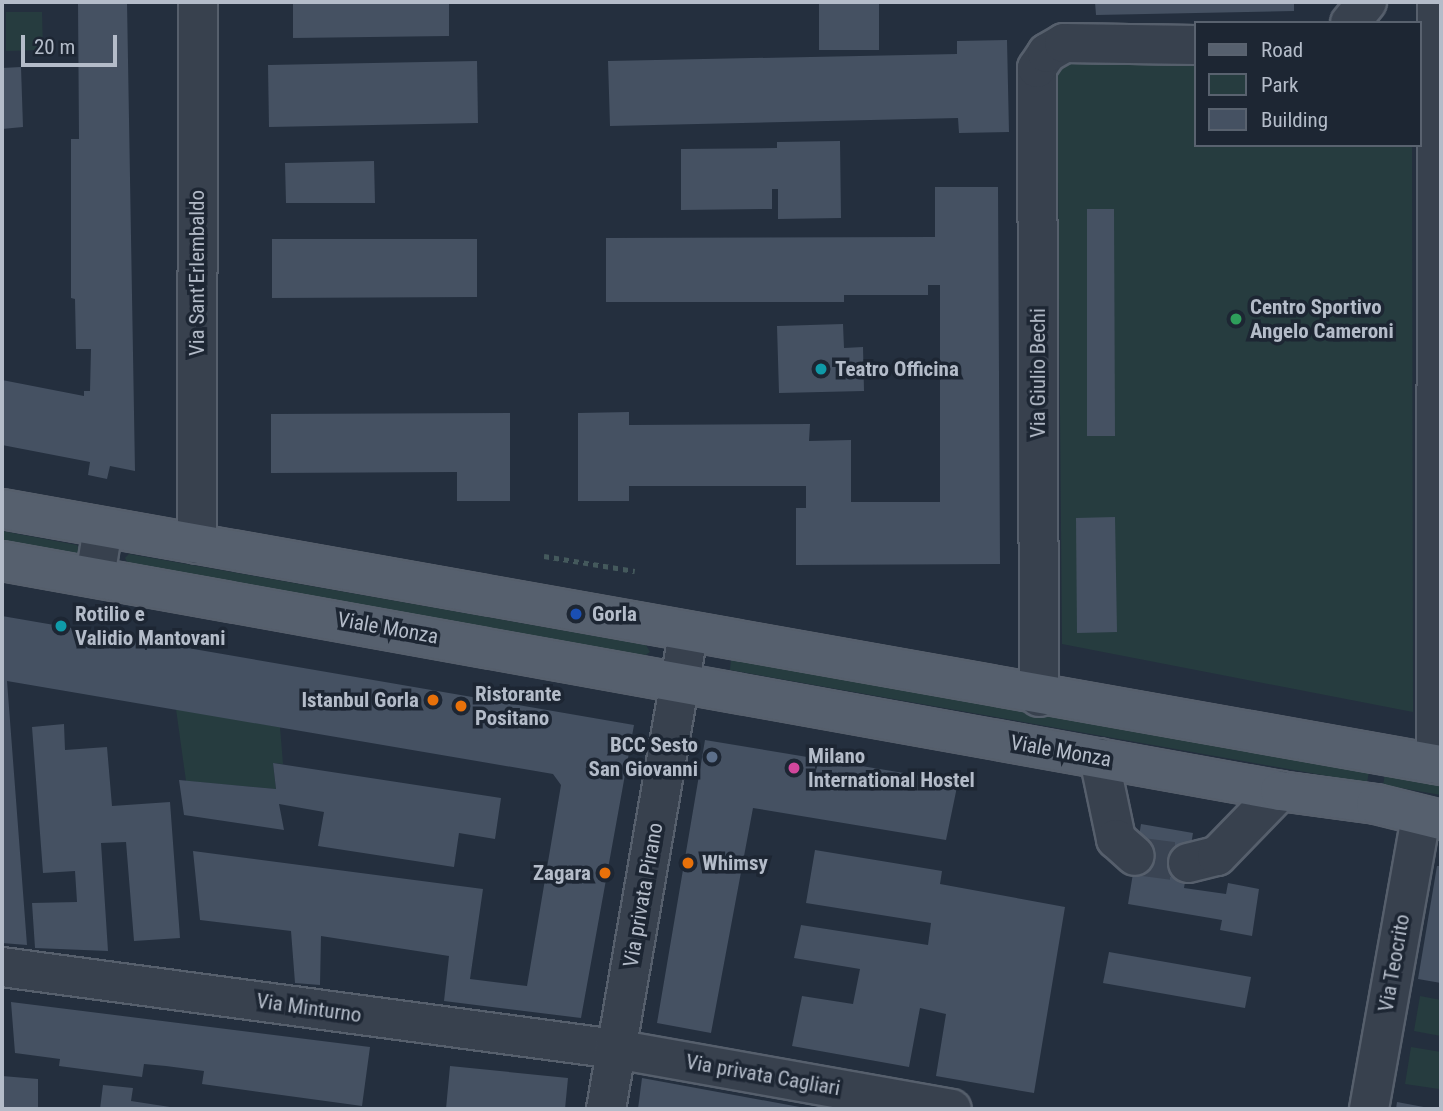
<!DOCTYPE html>
<style>
body{margin:0}
#map{position:relative;width:1443px;height:1111px;overflow:hidden;background:#242f3e;font-family:"Roboto Condensed",sans-serif}
div>[style]{position:absolute}
.green>*{inset:0;background:#263c3f}
.building>*{inset:0;background:#455162}
.minor-tunnel>*{height:38px;margin-top:-19px;transform-origin:0;background:repeating-linear-gradient(90deg,#3a4453 0 38px,transparent 0 57px)}
.path>*{height:4.5px;margin-top:-2.25px;transform-origin:0;background:repeating-linear-gradient(90deg,#44595c 0 5px,transparent 0 10px)}
.roads{filter:drop-shadow(2px 0 #565f6c) drop-shadow(-2px 0 #565f6c) drop-shadow(0 2px #565f6c) drop-shadow(0 -2px #565f6c)}
.minor>*{height:38px;margin:-19px;padding:0 19px;transform-origin:19px;border-radius:19px;background:#38414e}
.major>*{height:38px;margin:-19px;padding:0 19px;transform-origin:19px;border-radius:19px;background:#56606e}
.dots>*{width:19px;height:19px;translate:-50% -50%;box-sizing:border-box;border:4px solid #1d2633;border-radius:50%}
span{translate:-50% -50%;white-space:nowrap;text-align:center;line-height:1.15;-webkit-text-stroke:7px #1d2633;paint-order:stroke}
.street-label{font-size:21px;color:#b4bcc9}
.poi-label{font-size:21px;color:#b4bcc9;font-weight:700}
.left{translate:0 -50%;text-align:left}
.right{translate:-100% -50%;text-align:right}
.frame{position:absolute;inset:0;border:4px solid #b4bcc9;pointer-events:none}
.legend{position:absolute;left:1194px;top:21px;width:228px;height:126px;box-sizing:border-box;background:#1d2633;border:2px solid #59626f;margin:0;padding:9px 12px;list-style:none;font-size:21px;color:#b4bcc9}
.legend li{display:flex;align-items:center;gap:14px;height:35px}
.legend b{width:35px;border:2px solid #59626f}
.scale{position:absolute;left:21px;top:35px;width:96px;height:32px;box-sizing:border-box;border:4px solid #b4bcc9;border-top:0;padding-left:9px;font-size:21px;line-height:24px;white-space:nowrap;color:#b4bcc9;-webkit-text-stroke:5px #1d2633;paint-order:stroke}
</style>
<div id="map">
<div class="green">
<div style="clip-path:polygon(6px 12px,42px 12px,43px 50px,6px 51px)"></div>
<div style="clip-path:polygon(1057px 63px,1196px 63px,1196px 145px,1412px 145px,1413px 712px,1062px 644px)"></div>
<div style="clip-path:polygon(2px 531px,77px 545px,80px 551px,74px 556px,2px 542px)"></div>
<div style="clip-path:polygon(129px 554px,646px 645px,650px 652px,644px 656px,128px 564px,125px 558px)"></div>
<div style="clip-path:polygon(731px 659px,1369px 771px,1367px 783px,730px 670px)"></div>
<div style="clip-path:polygon(176px 709px,280px 727px,283px 764px,273px 763px,276px 789px,186px 781px)"></div>
<div style="clip-path:polygon(1385px 774px,1441px 784px,1441px 795px,1383px 785px)"></div>
<div style="clip-path:polygon(1420px 996px,1441px 1000px,1441px 1036px,1414px 1031px)"></div>
<div style="clip-path:polygon(1411px 1047px,1441px 1052px,1439px 1089px,1405px 1084px)"></div>
</div>
<div class="building">
<div style="clip-path:polygon(78px 2px,127px 2px,135px 471px,110px 466px,107px 479px,88px 475px,90px 462px,2px 445px,2px 380px,84px 396px,84px 391px,90px 391px,91px 349px,76px 349px,75px 299px,71px 298px,71px 139px,79px 139px)"></div>
<div style="clip-path:polygon(293px 2px,449px 2px,449px 36px,293px 38px)"></div>
<div style="clip-path:polygon(819px 2px,879px 2px,879px 50px,819px 50px)"></div>
<div style="clip-path:polygon(1095px 2px,1294px 2px,1294px 11px,1096px 15px)"></div>
<div style="clip-path:polygon(1007px 40px,1009px 132px,959px 133px,958px 118px,610px 126px,608px 61px,957px 54px,957px 41px)"></div>
<div style="clip-path:polygon(477px 61px,478px 123px,269px 127px,268px 65px)"></div>
<div style="clip-path:polygon(21px 67px,23px 127px,2px 129px,2px 68px)"></div>
<div style="clip-path:polygon(840px 141px,841px 218px,778px 219px,778px 189px,772px 189px,772px 209px,681px 210px,681px 149px,777px 148px,777px 142px)"></div>
<div style="clip-path:polygon(374px 161px,375px 203px,286px 203px,285px 163px)"></div>
<div style="clip-path:polygon(935px 187px,998px 187px,1000px 564px,796px 565px,796px 508px,806px 508px,806px 486px,629px 486px,629px 501px,578px 501px,578px 413px,629px 412px,629px 425px,810px 424px,809px 441px,851px 440px,851px 502px,940px 502px,940px 285px,928px 285px,928px 295px,844px 295px,844px 302px,606px 302px,606px 238px,935px 237px)"></div>
<div style="clip-path:polygon(1087px 209px,1114px 209px,1115px 436px,1087px 436px)"></div>
<div style="clip-path:polygon(272px 239px,477px 239px,477px 297px,272px 298px)"></div>
<div style="clip-path:polygon(843px 324px,844px 348px,863px 347px,864px 391px,779px 393px,777px 326px)"></div>
<div style="clip-path:polygon(510px 413px,510px 501px,457px 501px,457px 472px,271px 473px,271px 414px)"></div>
<div style="clip-path:polygon(1115px 517px,1117px 632px,1077px 633px,1076px 518px)"></div>
<div style="clip-path:polygon(2px 616px,634px 725px,581px 1018px,444px 1001px,449px 956px,321px 936px,320px 985px,295px 983px,291px 931px,200px 920px,193px 851px,483px 889px,470px 979px,527px 986px,561px 785px,553px 774px,7px 681px,27px 945px,2px 943px)"></div>
<div style="clip-path:polygon(64px 724px,65px 750px,107px 747px,112px 806px,170px 802px,180px 938px,134px 941px,126px 842px,101px 843px,108px 951px,35px 948px,32px 903px,77px 902px,75px 871px,43px 873px,32px 727px)"></div>
<div style="clip-path:polygon(705px 740px,958px 782px,946px 840px,753px 808px,711px 1033px,657px 1023px)"></div>
<div style="clip-path:polygon(273px 763px,501px 798px,495px 839px,459px 833px,454px 867px,318px 846px,324px 812px,279px 804px,284px 830px,184px 815px,179px 780px,276px 789px)"></div>
<div style="clip-path:polygon(1141px 824px,1193px 833px,1184px 888px,1226px 894px,1228px 883px,1259px 889px,1252px 936px,1220px 930px,1222px 920px,1128px 904px)"></div>
<div style="clip-path:polygon(815px 850px,942px 871px,940px 884px,1065px 907px,1034px 1093px,936px 1076px,946px 1014px,920px 1008px,909px 1067px,792px 1046px,802px 996px,853px 1004px,860px 969px,794px 958px,801px 925px,928px 945px,931px 923px,806px 903px)"></div>
<div style="clip-path:polygon(1437px 866px,1441px 866px,1441px 983px,1418px 979px)"></div>
<div style="clip-path:polygon(1109px 952px,1251px 977px,1245px 1008px,1103px 983px)"></div>
<div style="clip-path:polygon(11px 1002px,370px 1047px,362px 1106px,202px 1084px,204px 1071px,166px 1066px,144px 1064px,142px 1077px,59px 1066px,60px 1059px,15px 1053px)"></div>
<div style="clip-path:polygon(450px 1066px,568px 1078px,565px 1109px,446px 1109px)"></div>
<div style="clip-path:polygon(2px 1076px,38px 1079px,38px 1109px,2px 1109px)"></div>
<div style="clip-path:polygon(642px 1078px,805px 1108px,805px 1109px,638px 1109px)"></div>
<div style="clip-path:polygon(103px 1085px,133px 1088px,131px 1101px,183px 1109px,100px 1109px)"></div>
<div style="clip-path:polygon(1397px 1102px,1429px 1108px,1429px 1109px,1396px 1109px)"></div>
</div>
<div class="minor-tunnel">
<div style="left:1135px;top:856px;width:53px;rotate:7.5deg"></div>
</div>
<div class="path">
<div style="left:544px;top:556px;width:92px;rotate:9.4deg"></div>
</div>
<div class="roads">
<div class="minor">
<div style="left:1350px;top:23px;width:27px;rotate:-51deg"></div>
<div style="left:197px;top:544px;width:542px;rotate:-89.89deg"></div>
<div style="left:95px;top:577px;width:50px;rotate:-80.7deg"></div>
<div style="left:1039px;top:697px;width:629px;rotate:-90.18deg"></div>
<div style="left:1037px;top:68px;width:18px;rotate:-56deg"></div>
<div style="left:1047px;top:53px;width:20px;rotate:-30deg"></div>
<div style="left:1064px;top:43px;width:132px;rotate:0.9deg"></div>
<div style="left:1099px;top:758px;width:83px;rotate:78.1deg"></div>
<div style="left:1116px;top:839px;width:25px;rotate:42deg"></div>
<div style="left:1436px;top:764px;width:762px;rotate:-89.92deg"></div>
<div style="left:1188px;top:863px;width:30px;rotate:-14deg"></div>
<div style="left:1217px;top:856px;width:91px;rotate:-45.9deg"></div>
<div style="left:2px;top:967px;width:618px;rotate:7.62deg"></div>
<div style="left:615px;top:1049px;width:342px;rotate:10.1deg"></div>
<div style="left:606px;top:1109px;width:482px;rotate:-80.2deg"></div>
<div style="left:1369px;top:1109px;width:297px;rotate:-79.9deg"></div>
</div>
<div class="major">
<div style="left:2px;top:509px;width:1462px;rotate:10.09deg"></div>
<div style="left:2px;top:561px;width:1299px;rotate:10.2deg"></div>
<div style="left:1280px;top:791px;width:97px;rotate:7.7deg"></div>
<div style="left:1376px;top:804px;width:67px;rotate:13.8deg"></div>
</div>
</div>
<div class="dots">
<div style="left:1236px;top:319px;background:#2e9e5b"></div>
<div style="left:821px;top:369px;background:#0f9aa8"></div>
<div style="left:576px;top:614px;background:#1a4fb4"></div>
<div style="left:61px;top:626px;background:#0f9aa8"></div>
<div style="left:433px;top:700px;background:#e8710a"></div>
<div style="left:461px;top:706px;background:#e8710a"></div>
<div style="left:712px;top:757px;background:#5c6f8a"></div>
<div style="left:794px;top:768px;background:#d1479c"></div>
<div style="left:688px;top:863px;background:#e8710a"></div>
<div style="left:605px;top:873px;background:#e8710a"></div>
</div>
<div class="street-label">
<span style="left:197px;top:273px;rotate:-90deg">Via Sant'Erlembaldo</span>
<span style="left:1038px;top:373px;rotate:-90deg">Via Giulio Bechi</span>
<span style="left:388px;top:628px;rotate:10deg">Viale Monza</span>
<span style="left:1061px;top:751px;rotate:10deg">Viale Monza</span>
<span style="left:643px;top:895px;rotate:-80deg">Via privata Pirano</span>
<span style="left:1394px;top:963px;rotate:-80deg">Via Teocrito</span>
<span style="left:309px;top:1008px;rotate:8deg">Via Minturno</span>
<span style="left:763px;top:1075px;rotate:10deg">Via privata Cagliari</span>
</div>
<div class="poi-label">
<span class="left" style="left:1250px;top:319px">Centro Sportivo<br>Angelo Cameroni</span>
<span class="left" style="left:835px;top:369px">Teatro Officina</span>
<span class="left" style="left:75px;top:626px">Rotilio e<br>Validio Mantovani</span>
<span class="left" style="left:592px;top:614px">Gorla</span>
<span class="left" style="left:475px;top:706px">Ristorante<br>Positano</span>
<span class="right" style="left:419px;top:700px">Istanbul Gorla</span>
<span class="right" style="left:698px;top:757px">BCC Sesto<br>San Giovanni</span>
<span class="left" style="left:808px;top:768px">Milano<br>International Hostel</span>
<span class="left" style="left:702px;top:863px">Whimsy</span>
<span class="right" style="left:591px;top:873px">Zagara</span>
</div>
<div class="frame"></div>
<ul class="legend">
<li><b style="height:9px;background:#56606e"></b>Road</li>
<li><b style="height:19px;background:#263c3f"></b>Park</li>
<li><b style="height:19px;background:#455162"></b>Building</li>
</ul>
<div class="scale">20 m</div>
</div>
